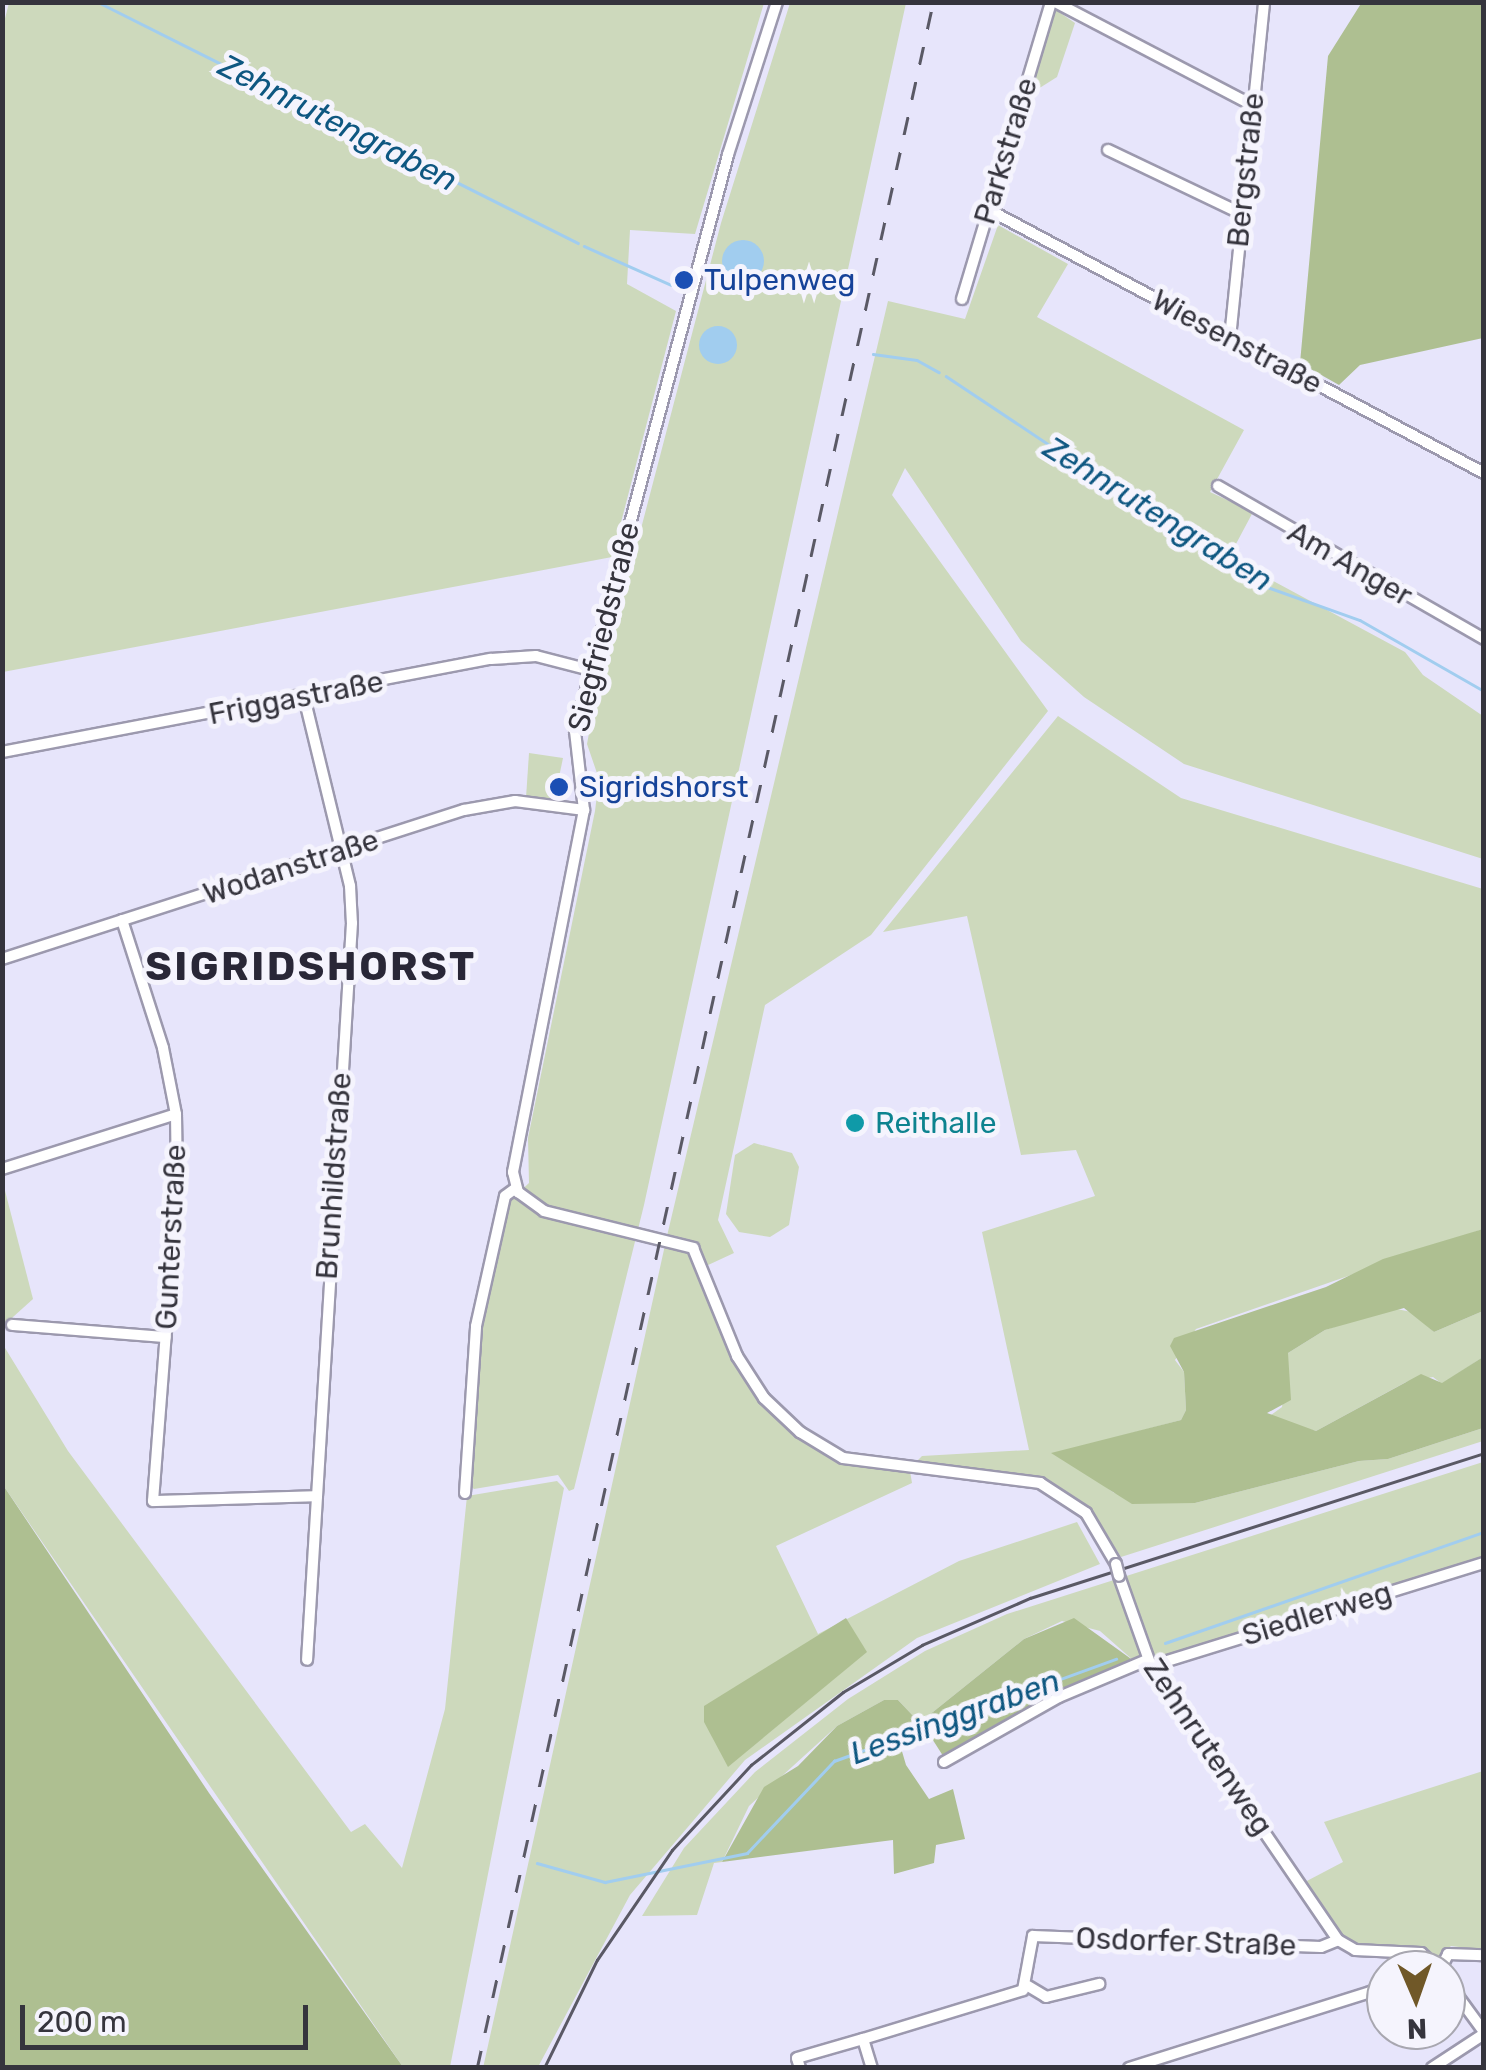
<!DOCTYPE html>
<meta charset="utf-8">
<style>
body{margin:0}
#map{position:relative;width:1486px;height:2070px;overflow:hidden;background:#e7e5fb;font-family:Rubik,sans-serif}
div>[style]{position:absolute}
.green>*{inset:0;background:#cdd9bc}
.forest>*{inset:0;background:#aebf91}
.water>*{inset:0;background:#a1cdef}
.round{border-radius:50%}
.stream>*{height:2.5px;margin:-1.25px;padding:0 1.25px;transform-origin:1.25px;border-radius:1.25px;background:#a1cdef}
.roads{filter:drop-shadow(2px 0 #9c99ae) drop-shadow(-2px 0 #9c99ae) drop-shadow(0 2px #9c99ae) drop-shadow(0 -2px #9c99ae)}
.street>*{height:10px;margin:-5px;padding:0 5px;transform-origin:5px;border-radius:5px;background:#fff}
.tram>*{height:2.5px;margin:-1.25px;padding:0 1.25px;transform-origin:1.25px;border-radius:1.25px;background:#5a5965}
.rail>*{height:2.5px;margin-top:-1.25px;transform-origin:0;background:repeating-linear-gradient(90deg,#5a5965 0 18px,transparent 0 36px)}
.bridges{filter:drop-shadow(2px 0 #9c99ae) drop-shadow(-2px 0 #9c99ae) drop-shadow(0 2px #9c99ae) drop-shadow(0 -2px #9c99ae)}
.street-bridge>*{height:10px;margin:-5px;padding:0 5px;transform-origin:5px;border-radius:5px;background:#fff}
.dots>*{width:28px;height:28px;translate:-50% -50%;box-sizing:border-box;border:5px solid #f5f4fd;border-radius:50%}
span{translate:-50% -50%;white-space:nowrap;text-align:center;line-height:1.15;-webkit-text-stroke:10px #f5f4fd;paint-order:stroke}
.street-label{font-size:30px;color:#35343d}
.transit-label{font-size:30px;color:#164399}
.left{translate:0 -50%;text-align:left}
.culture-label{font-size:30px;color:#0d838f}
.water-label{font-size:32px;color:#0e5781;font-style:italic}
.district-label{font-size:40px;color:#292737;font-weight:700;letter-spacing:2.5px}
.frame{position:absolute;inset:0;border:5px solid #35343d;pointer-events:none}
.north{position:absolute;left:1366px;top:1950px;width:100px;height:100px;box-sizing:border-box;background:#f5f4fd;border:2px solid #a8a7b0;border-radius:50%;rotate:178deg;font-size:28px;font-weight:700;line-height:40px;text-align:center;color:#35343d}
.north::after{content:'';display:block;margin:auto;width:35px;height:45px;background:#705828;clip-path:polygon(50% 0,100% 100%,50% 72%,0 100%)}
.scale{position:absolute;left:20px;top:2005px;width:288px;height:45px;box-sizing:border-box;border:5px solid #35343d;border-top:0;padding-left:12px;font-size:30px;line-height:35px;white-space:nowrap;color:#35343d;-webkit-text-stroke:8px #f5f4fd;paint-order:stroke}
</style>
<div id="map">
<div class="green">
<div style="clip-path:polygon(9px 3px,764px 3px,695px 234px,630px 230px,627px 284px,676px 311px,612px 557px,3px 672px,2px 30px)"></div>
<div style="clip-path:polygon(790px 3px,906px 3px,644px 1205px,574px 1489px,569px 1491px,558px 1475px,474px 1489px,468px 1484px,479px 1326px,507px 1204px,529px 1183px,528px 1138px,595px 811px,599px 779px,587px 744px,593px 712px,721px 223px)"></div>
<div style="clip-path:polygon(1053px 8px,1075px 23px,1057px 77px,1038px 89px,1030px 85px)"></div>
<div style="clip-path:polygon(998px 225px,1068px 264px,1037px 317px,1244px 430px,1210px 492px,1253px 512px,1229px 557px,1405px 652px,1423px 675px,1483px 716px,1483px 859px,1184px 764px,1084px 697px,1021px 641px,905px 468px,892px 495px,1048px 711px,871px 935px,765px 1005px,718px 1220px,734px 1253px,706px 1266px,717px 1307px,764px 1398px,800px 1432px,843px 1458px,910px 1471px,912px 1483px,776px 1546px,818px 1634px,959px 1561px,1077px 1522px,1100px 1564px,917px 1638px,745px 1760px,630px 1895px,538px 2067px,483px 2068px,667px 1236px,888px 301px,965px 319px)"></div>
<div style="clip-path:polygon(1058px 716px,1181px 798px,1483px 889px,1483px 1229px,1196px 1329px,1175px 1360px,1184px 1372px,1186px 1410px,1181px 1420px,1083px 1446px,1070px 1460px,1114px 1493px,1195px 1503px,1359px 1461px,1388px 1459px,1483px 1428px,1483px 1441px,1121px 1557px,1092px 1513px,1043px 1479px,915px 1463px,922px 1456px,1029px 1450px,982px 1232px,1095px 1196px,1076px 1150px,1021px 1155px,967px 916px,883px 932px)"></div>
<div style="clip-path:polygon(529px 753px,563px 758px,554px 801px,526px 798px)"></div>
<div style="clip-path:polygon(754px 1143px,792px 1153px,799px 1167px,789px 1225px,770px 1237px,739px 1232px,726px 1214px,735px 1155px)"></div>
<div style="clip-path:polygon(3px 1183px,33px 1299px,3px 1326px,2px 1326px)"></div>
<div style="clip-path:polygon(1391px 1308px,1412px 1312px,1434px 1332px,1483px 1311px,1483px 1357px,1442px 1384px,1433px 1377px,1406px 1382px,1316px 1431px,1267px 1418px,1282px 1407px,1288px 1353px,1325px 1330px)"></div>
<div style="clip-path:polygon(2px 1343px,68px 1451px,351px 1832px,365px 1824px,402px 1868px,445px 1709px,467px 1496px,557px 1481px,564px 1488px,450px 2067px,403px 2067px,3px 1485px)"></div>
<div style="clip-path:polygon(1483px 1462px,1483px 1559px,1160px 1659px,1151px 1654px,1134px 1661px,1100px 1631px,1062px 1621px,1024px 1639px,928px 1716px,916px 1719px,898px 1700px,884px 1700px,837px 1726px,749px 1806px,722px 1862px,714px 1863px,697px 1915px,642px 1916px,684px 1848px,755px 1772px,848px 1699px,925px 1651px,1007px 1614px)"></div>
<div style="clip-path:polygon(1483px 1771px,1483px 1950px,1451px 1946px,1439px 1957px,1423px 1947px,1356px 1945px,1341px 1936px,1303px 1883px,1343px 1862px,1324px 1822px)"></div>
</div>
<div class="forest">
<div style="clip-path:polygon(1362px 2px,1483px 3px,1483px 338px,1360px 365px,1339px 385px,1300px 363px,1328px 56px)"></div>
<div style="clip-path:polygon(1483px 1229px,1483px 1311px,1434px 1332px,1404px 1308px,1325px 1330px,1288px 1353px,1291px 1400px,1267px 1413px,1316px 1431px,1421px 1374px,1442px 1383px,1483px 1357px,1483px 1428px,1388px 1459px,1359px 1461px,1195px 1503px,1132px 1504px,1051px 1453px,1181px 1420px,1186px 1410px,1184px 1372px,1170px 1346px,1174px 1338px,1326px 1287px,1383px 1259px)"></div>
<div style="clip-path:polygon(3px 1485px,209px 1793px,403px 2067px,3px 2067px)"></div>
<div style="clip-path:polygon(846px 1618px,867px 1652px,728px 1767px,704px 1722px,704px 1706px)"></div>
<div style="clip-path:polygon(1074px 1618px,1134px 1661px,945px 1759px,922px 1723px,896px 1731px,906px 1765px,929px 1799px,953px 1789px,965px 1839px,936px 1845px,934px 1863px,894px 1874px,893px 1840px,722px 1862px,764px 1787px,798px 1766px,837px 1726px,884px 1700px,898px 1700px,916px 1719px,928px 1716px,1024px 1639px)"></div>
</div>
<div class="water">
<div class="round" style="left:722px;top:240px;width:42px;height:42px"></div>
<div class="round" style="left:699px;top:326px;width:38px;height:38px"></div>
</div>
<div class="stream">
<div style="left:98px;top:2px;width:537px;rotate:26.66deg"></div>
<div style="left:584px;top:246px;width:95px;rotate:24.1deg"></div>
<div style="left:873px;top:354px;width:44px;rotate:7.8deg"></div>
<div style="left:917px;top:360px;width:25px;rotate:29deg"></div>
<div style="left:946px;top:376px;width:373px;rotate:33.7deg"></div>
<div style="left:1256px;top:583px;width:110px;rotate:19.6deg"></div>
<div style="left:1360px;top:620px;width:143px;rotate:29.8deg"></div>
<div style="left:1165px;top:1643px;width:338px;rotate:-19.2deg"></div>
<div style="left:537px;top:1863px;width:71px;rotate:15.6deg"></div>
<div style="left:605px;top:1882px;width:145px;rotate:-11.5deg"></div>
<div style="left:747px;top:1853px;width:127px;rotate:-46.6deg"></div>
<div style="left:834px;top:1761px;width:300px;rotate:-19.9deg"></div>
</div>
<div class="roads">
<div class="street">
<div style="left:777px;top:2px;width:161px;rotate:107.8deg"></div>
<div style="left:728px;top:155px;width:596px;rotate:104.88deg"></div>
<div style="left:575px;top:731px;width:80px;rotate:83.5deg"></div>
<div style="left:584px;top:810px;width:369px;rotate:101.1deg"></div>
<div style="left:513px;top:1172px;width:21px;rotate:76deg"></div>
<div style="left:518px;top:1192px;width:32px;rotate:36deg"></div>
<div style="left:544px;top:1211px;width:154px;rotate:13.9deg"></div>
<div style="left:693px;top:1248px;width:117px;rotate:67.8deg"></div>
<div style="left:737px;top:1356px;width:50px;rotate:57.3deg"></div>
<div style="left:764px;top:1398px;width:50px;rotate:43.4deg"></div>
<div style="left:800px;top:1432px;width:50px;rotate:31.2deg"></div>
<div style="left:843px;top:1458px;width:199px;rotate:7.2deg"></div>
<div style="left:1040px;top:1483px;width:55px;rotate:33.1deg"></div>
<div style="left:1086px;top:1513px;width:59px;rotate:59.5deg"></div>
<div style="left:1055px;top:2px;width:222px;rotate:27.6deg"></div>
<div style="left:1108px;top:150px;width:148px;rotate:25.5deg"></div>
<div style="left:991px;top:211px;width:558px;rotate:27.99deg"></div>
<div style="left:962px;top:299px;width:310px;rotate:-73.3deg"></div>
<div style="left:1230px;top:338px;width:338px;rotate:-84.2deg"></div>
<div style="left:1218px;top:486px;width:307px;rotate:29.9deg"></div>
<div style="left:304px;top:697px;width:195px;rotate:76.3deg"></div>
<div style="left:350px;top:886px;width:37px;rotate:87deg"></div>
<div style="left:352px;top:923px;width:738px;rotate:93.49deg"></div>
<div style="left:2px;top:752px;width:498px;rotate:-10.8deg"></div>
<div style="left:491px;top:659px;width:45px;rotate:-3.8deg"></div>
<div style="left:536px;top:656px;width:56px;rotate:14.5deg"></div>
<div style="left:122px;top:920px;width:134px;rotate:72.2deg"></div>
<div style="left:163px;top:1048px;width:67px;rotate:78.9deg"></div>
<div style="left:176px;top:1114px;width:75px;rotate:89.2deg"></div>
<div style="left:177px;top:1189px;width:313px;rotate:94.4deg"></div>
<div style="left:153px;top:1501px;width:164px;rotate:-1.7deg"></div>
<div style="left:2px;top:959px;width:485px;rotate:-17.9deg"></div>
<div style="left:464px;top:810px;width:52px;rotate:-10deg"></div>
<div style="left:515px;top:801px;width:70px;rotate:7.4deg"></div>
<div style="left:2px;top:1169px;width:182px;rotate:-17.5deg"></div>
<div style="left:12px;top:1325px;width:154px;rotate:4.5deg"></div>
<div style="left:465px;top:1493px;width:167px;rotate:-86.2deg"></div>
<div style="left:476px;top:1326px;width:133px;rotate:-77.4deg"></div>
<div style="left:505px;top:1196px;width:14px;rotate:-36deg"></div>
<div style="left:1119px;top:1576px;width:96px;rotate:70.4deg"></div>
<div style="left:1151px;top:1666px;width:332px;rotate:55.7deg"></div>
<div style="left:1338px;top:1940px;width:20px;rotate:30deg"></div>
<div style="left:1355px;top:1950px;width:66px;rotate:2.6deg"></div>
<div style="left:1421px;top:1953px;width:25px;rotate:43deg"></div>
<div style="left:1151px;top:1666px;width:349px;rotate:-17.2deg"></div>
<div style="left:944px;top:1762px;width:132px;rotate:-29.5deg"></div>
<div style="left:1059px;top:1697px;width:95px;rotate:-22.8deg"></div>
<div style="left:1440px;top:1970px;width:18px;rotate:-63deg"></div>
<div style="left:1448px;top:1954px;width:36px;rotate:2deg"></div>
<div style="left:1446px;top:1980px;width:64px;rotate:53.8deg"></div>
<div style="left:1028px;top:1986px;width:21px;rotate:31deg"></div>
<div style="left:1046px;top:1997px;width:55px;rotate:-13.8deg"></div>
<div style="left:863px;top:2039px;width:167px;rotate:-17deg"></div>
<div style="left:1023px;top:1990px;width:55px;rotate:-79.5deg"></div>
<div style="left:1033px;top:1936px;width:288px;rotate:2.2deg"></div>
<div style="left:1321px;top:1947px;width:18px;rotate:-22deg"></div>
<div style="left:800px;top:2068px;width:10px;rotate:-107deg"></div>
<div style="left:797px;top:2058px;width:69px;rotate:-16.1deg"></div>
<div style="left:863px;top:2039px;width:30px;rotate:73deg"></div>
<div style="left:1129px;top:2068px;width:269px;rotate:-17.5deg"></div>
<div style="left:1432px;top:2068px;width:62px;rotate:-33.2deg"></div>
</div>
</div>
<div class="tram">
<div style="left:544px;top:2068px;width:120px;rotate:-63.9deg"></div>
<div style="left:597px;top:1960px;width:133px;rotate:-55.7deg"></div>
<div style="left:672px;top:1850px;width:116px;rotate:-47.1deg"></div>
<div style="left:751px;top:1765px;width:117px;rotate:-38.4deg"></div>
<div style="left:843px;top:1692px;width:92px;rotate:-30.7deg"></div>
<div style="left:922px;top:1645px;width:118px;rotate:-23.5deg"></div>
<div style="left:1030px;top:1598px;width:477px;rotate:-17.7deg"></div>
</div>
<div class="rail">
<div style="left:477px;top:2068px;width:2116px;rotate:-77.55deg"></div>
</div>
<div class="bridges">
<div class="street-bridge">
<div style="left:1116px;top:1564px;width:12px;rotate:76deg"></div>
</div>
</div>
<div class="dots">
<div style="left:684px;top:280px;background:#1a4fb4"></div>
<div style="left:559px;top:787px;background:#1a4fb4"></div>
<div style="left:855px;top:1123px;background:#0f9aa8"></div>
</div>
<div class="street-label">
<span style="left:1006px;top:151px;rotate:-73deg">Parkstraße</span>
<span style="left:1246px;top:170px;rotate:-84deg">Bergstraße</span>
<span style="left:1237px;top:342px;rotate:28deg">Wiesenstraße</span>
<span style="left:1350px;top:564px;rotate:30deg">Am Anger</span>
<span style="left:604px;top:627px;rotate:-76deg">Siegfriedstraße</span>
<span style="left:296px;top:698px;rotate:-11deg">Friggastraße</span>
<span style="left:291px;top:867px;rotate:-18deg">Wodanstraße</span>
<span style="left:334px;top:1176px;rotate:-86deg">Brunhildstraße</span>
<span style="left:171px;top:1237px;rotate:-87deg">Gunterstraße</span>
<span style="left:1317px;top:1614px;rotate:-17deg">Siedlerweg</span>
<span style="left:1208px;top:1747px;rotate:56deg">Zehnrutenweg</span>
<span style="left:1186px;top:1942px;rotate:2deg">Osdorfer Straße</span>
</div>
<div class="transit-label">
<span class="left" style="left:704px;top:280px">Tulpenweg</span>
<span class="left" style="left:579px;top:787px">Sigridshorst</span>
</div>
<div class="culture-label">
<span class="left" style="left:875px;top:1123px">Reithalle</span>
</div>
<div class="water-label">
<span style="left:338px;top:123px;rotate:27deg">Zehnrutengraben</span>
<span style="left:1158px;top:514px;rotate:32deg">Zehnrutengraben</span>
<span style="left:955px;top:1717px;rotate:-20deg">Lessinggraben</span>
</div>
<div class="district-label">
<span style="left:311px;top:967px">SIGRIDSHORST</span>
</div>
<div class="frame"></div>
<div class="north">N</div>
<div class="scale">200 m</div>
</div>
